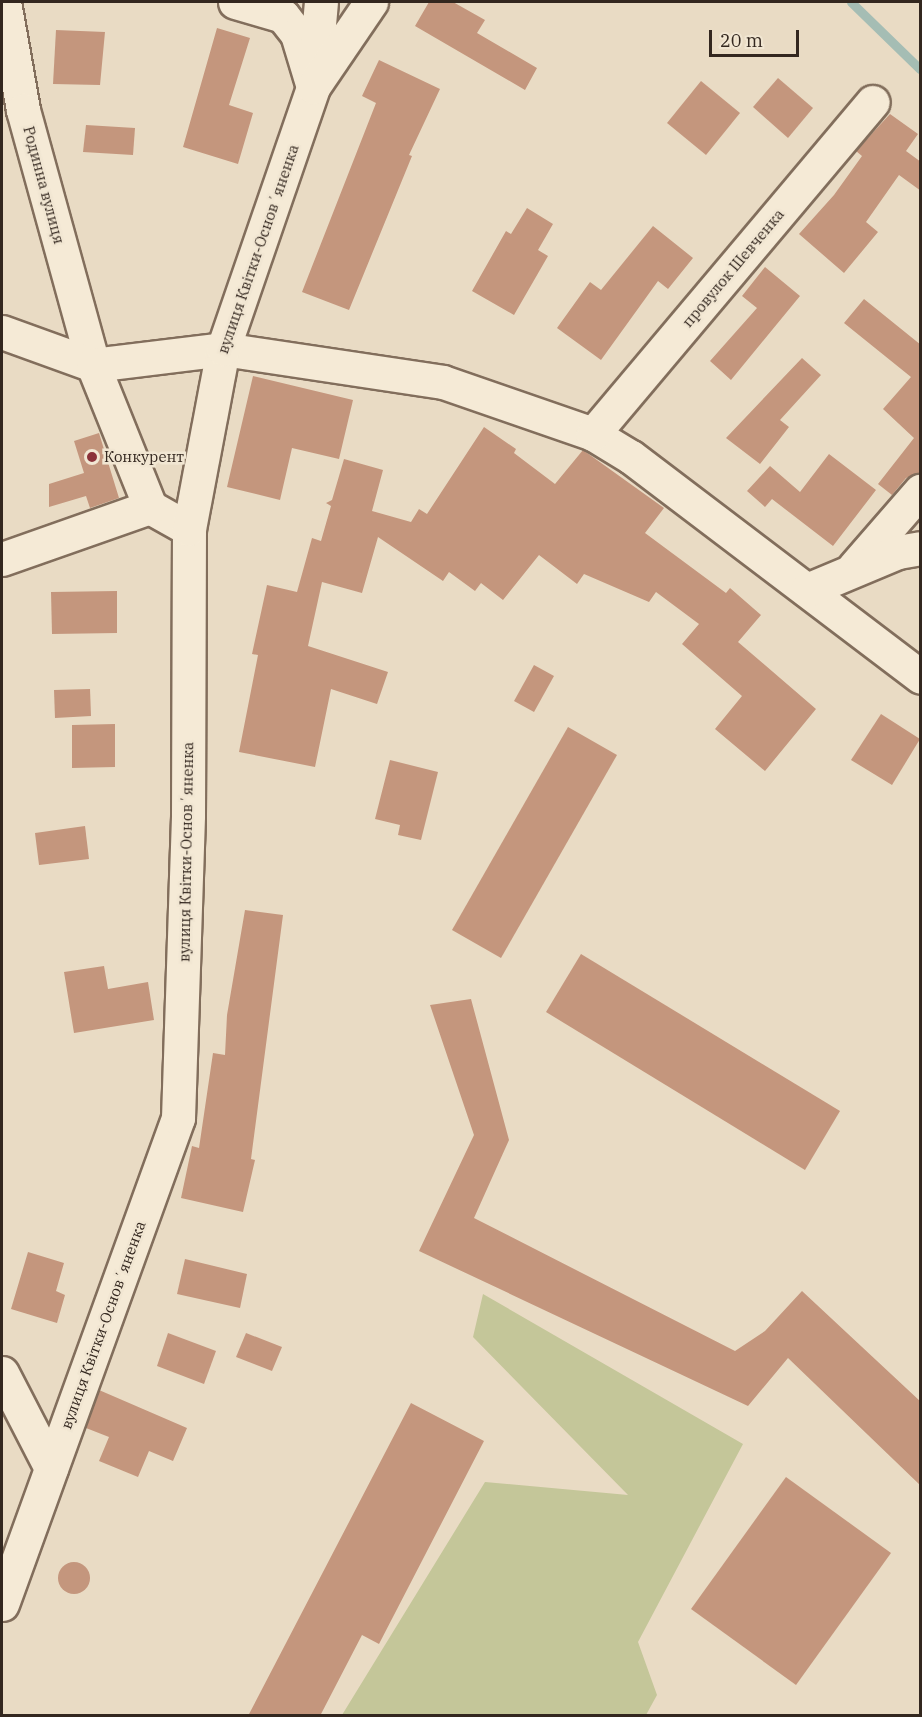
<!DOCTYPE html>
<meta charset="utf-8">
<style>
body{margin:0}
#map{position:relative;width:922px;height:1717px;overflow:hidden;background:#e9dbc4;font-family:"IBM Plex Serif",serif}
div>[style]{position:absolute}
.green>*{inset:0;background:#c4c699}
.stream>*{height:9px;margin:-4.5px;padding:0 4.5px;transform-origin:4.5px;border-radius:4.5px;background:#a5bdb4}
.building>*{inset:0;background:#c4967d}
.round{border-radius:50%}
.roads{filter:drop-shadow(2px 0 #826e5c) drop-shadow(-2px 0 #826e5c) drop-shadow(0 2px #826e5c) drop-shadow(0 -2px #826e5c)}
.minor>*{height:33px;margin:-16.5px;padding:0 16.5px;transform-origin:16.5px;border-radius:16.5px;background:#f5ead6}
.dots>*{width:16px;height:16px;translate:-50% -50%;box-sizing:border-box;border:3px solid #f1e6d2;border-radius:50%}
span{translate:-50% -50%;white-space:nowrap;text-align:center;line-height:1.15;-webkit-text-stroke:5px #f1e6d2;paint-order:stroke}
.street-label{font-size:15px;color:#33271f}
.poi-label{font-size:15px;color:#33271f}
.left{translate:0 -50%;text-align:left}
.frame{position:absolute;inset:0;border:3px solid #33271f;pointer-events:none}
.scale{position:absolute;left:709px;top:30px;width:90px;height:27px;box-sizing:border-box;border:3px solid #33271f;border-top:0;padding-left:8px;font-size:18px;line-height:21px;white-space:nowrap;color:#33271f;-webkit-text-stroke:4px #f1e6d2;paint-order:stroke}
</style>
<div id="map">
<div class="green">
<div style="clip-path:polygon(483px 1294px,743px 1444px,638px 1642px,657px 1695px,646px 1715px,342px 1715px,485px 1482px,628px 1495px,473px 1337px)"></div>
</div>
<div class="stream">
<div style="left:851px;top:2px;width:96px;rotate:44.2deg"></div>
</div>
<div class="building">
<div style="clip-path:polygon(429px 2px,453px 2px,485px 20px,477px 33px,537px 68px,525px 90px,415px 26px)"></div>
<div style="clip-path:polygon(217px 28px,250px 38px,229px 105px,253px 113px,238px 164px,183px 147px)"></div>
<div style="clip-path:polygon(56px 30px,105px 32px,100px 85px,53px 84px)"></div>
<div style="clip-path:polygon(379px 60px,440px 89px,409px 155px,412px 156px,349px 310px,302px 292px,376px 103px,362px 96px)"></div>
<div style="clip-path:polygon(778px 78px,813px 108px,788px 138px,753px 107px)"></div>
<div style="clip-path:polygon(701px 81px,740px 113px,706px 155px,667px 123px)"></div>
<div style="clip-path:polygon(890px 114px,918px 134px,906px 151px,921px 162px,921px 191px,899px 175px,866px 222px,878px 232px,844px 273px,799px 234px,834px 195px,862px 156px,856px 151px)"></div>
<div style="clip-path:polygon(86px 125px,135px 128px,133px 155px,83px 152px)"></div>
<div style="clip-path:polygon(527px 208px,553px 224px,538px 250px,548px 256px,514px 315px,472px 291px,506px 231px,511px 234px)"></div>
<div style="clip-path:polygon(653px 226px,693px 258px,668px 289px,658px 281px,601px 360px,557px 328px,590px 282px,601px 290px)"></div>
<div style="clip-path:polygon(765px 267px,800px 296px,731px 380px,710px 361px,757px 308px,742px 296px)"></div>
<div style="clip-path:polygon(864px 299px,921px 345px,921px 473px,906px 478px,892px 495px,878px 484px,914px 438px,883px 409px,911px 377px,844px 323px)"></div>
<div style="clip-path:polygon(802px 358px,821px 375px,780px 420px,789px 427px,760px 464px,726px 438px)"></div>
<div style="clip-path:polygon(253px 376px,353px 400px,339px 459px,292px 448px,280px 500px,227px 487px)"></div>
<div style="clip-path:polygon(484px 427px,516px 449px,514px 453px,555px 484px,583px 450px,664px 508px,645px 533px,726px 593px,730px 588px,761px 615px,738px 642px,816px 709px,765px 771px,715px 729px,742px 696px,682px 644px,699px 624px,656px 592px,649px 602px,584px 574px,577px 584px,539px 555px,503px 600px,481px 583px,475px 591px,449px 572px,443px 581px,378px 537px,362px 593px,322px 582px,308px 646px,388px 672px,377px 704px,331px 689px,315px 767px,239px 752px,258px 655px,252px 654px,267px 585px,297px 592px,312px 538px,321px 541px,331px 506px,326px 503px,332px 500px,344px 459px,383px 470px,372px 511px,411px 522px,419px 509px,427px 514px)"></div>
<div style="clip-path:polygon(99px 433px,119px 498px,90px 508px,86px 496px,49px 507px,49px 484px,84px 473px,74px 441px)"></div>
<div style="clip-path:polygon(829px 454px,876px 490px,833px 546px,772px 499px,765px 507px,747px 491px,770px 466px,800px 492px)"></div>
<div style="clip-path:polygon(117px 591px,117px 633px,52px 634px,51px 592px)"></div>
<div style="clip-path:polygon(534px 665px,554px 676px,534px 712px,514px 701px)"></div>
<div style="clip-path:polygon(90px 689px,91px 716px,55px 718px,54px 690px)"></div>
<div style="clip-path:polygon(881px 714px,920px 739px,892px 785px,851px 760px)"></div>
<div style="clip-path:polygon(115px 724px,115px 767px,72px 768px,72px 725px)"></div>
<div style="clip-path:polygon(568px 727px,617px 755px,501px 958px,452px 930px)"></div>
<div style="clip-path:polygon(390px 760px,438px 772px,421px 840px,398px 835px,400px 825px,375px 819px)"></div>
<div style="clip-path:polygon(85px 826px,89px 859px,39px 865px,35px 833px)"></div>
<div style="clip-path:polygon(245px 910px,283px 915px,251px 1159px,255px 1160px,243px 1212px,181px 1198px,192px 1146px,199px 1148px,213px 1053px,225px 1055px,227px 1015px)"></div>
<div style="clip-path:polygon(581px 954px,840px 1111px,805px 1170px,546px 1012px)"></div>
<div style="clip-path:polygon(104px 966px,108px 989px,148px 982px,154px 1020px,74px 1033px,64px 972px)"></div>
<div style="clip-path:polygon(471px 999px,509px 1140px,474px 1218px,735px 1351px,765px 1331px,802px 1291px,921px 1402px,921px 1486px,788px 1358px,748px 1406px,419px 1251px,474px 1135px,430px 1005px)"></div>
<div style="clip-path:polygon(28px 1252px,64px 1263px,56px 1291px,65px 1295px,57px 1323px,11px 1309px)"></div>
<div style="clip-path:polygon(185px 1259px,247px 1274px,240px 1308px,177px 1294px)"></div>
<div style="clip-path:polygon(168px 1333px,216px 1351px,204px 1384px,157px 1366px)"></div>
<div style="clip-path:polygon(246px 1333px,282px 1347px,272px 1371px,236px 1357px)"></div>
<div style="clip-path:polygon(99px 1390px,187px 1428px,173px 1461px,149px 1451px,138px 1477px,99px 1461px,109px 1437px,86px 1428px)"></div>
<div style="clip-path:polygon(411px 1403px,484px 1441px,379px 1644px,362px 1635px,320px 1716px,248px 1716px)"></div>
<div style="clip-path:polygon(786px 1477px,891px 1553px,796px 1685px,691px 1609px)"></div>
<div class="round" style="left:58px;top:1562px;width:32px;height:32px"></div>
</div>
<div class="roads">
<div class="minor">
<div style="left:4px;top:2px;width:110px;rotate:80deg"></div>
<div style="left:23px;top:110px;width:264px;rotate:74.6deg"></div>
<div style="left:93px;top:365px;width:153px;rotate:68.1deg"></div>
<div style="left:150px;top:507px;width:45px;rotate:29.4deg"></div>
<div style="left:235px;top:2px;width:50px;rotate:16.3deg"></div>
<div style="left:283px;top:16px;width:23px;rotate:52deg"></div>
<div style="left:297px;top:34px;width:55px;rotate:73.2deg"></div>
<div style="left:315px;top:70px;width:68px;rotate:-85deg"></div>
<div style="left:2px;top:332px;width:97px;rotate:19.9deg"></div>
<div style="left:93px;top:365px;width:131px;rotate:-7deg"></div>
<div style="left:223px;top:349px;width:222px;rotate:8.5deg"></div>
<div style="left:443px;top:382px;width:159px;rotate:19.1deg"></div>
<div style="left:593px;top:434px;width:44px;rotate:31.2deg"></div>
<div style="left:631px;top:457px;width:363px;rotate:37.2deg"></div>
<div style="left:593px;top:434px;width:434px;rotate:-49.9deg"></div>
<div style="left:2px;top:559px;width:157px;rotate:-19.4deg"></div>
<div style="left:854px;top:567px;width:101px;rotate:-49deg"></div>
<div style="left:807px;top:590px;width:99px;rotate:-22.7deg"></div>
<div style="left:898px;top:552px;width:22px;rotate:-10deg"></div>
<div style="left:2px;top:1373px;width:107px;rotate:62.7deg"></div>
<div style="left:2px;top:1604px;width:517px;rotate:-70.09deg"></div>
<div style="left:178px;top:1118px;width:303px;rotate:-88.1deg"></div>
<div style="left:188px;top:815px;width:286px;rotate:-89.8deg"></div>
<div style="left:189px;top:529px;width:183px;rotate:-79.3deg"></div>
<div style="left:223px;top:349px;width:277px;rotate:-71deg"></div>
<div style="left:313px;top:87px;width:103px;rotate:-55.7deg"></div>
</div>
</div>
<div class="dots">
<div style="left:92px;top:457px;background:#8b3239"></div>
</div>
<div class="street-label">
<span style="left:44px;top:185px;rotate:75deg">Родинна вулиця</span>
<span style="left:258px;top:249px;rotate:-71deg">вулиця Квітки-Основʼяненка</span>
<span style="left:733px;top:268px;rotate:-50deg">провулок Шевченка</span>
<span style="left:186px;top:852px;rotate:-89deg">вулиця Квітки-Основʼяненка</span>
<span style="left:103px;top:1325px;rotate:-70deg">вулиця Квітки-Основʼяненка</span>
</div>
<div class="poi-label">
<span class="left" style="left:104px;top:457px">Конкурент</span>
</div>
<div class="frame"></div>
<div class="scale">20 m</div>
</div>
